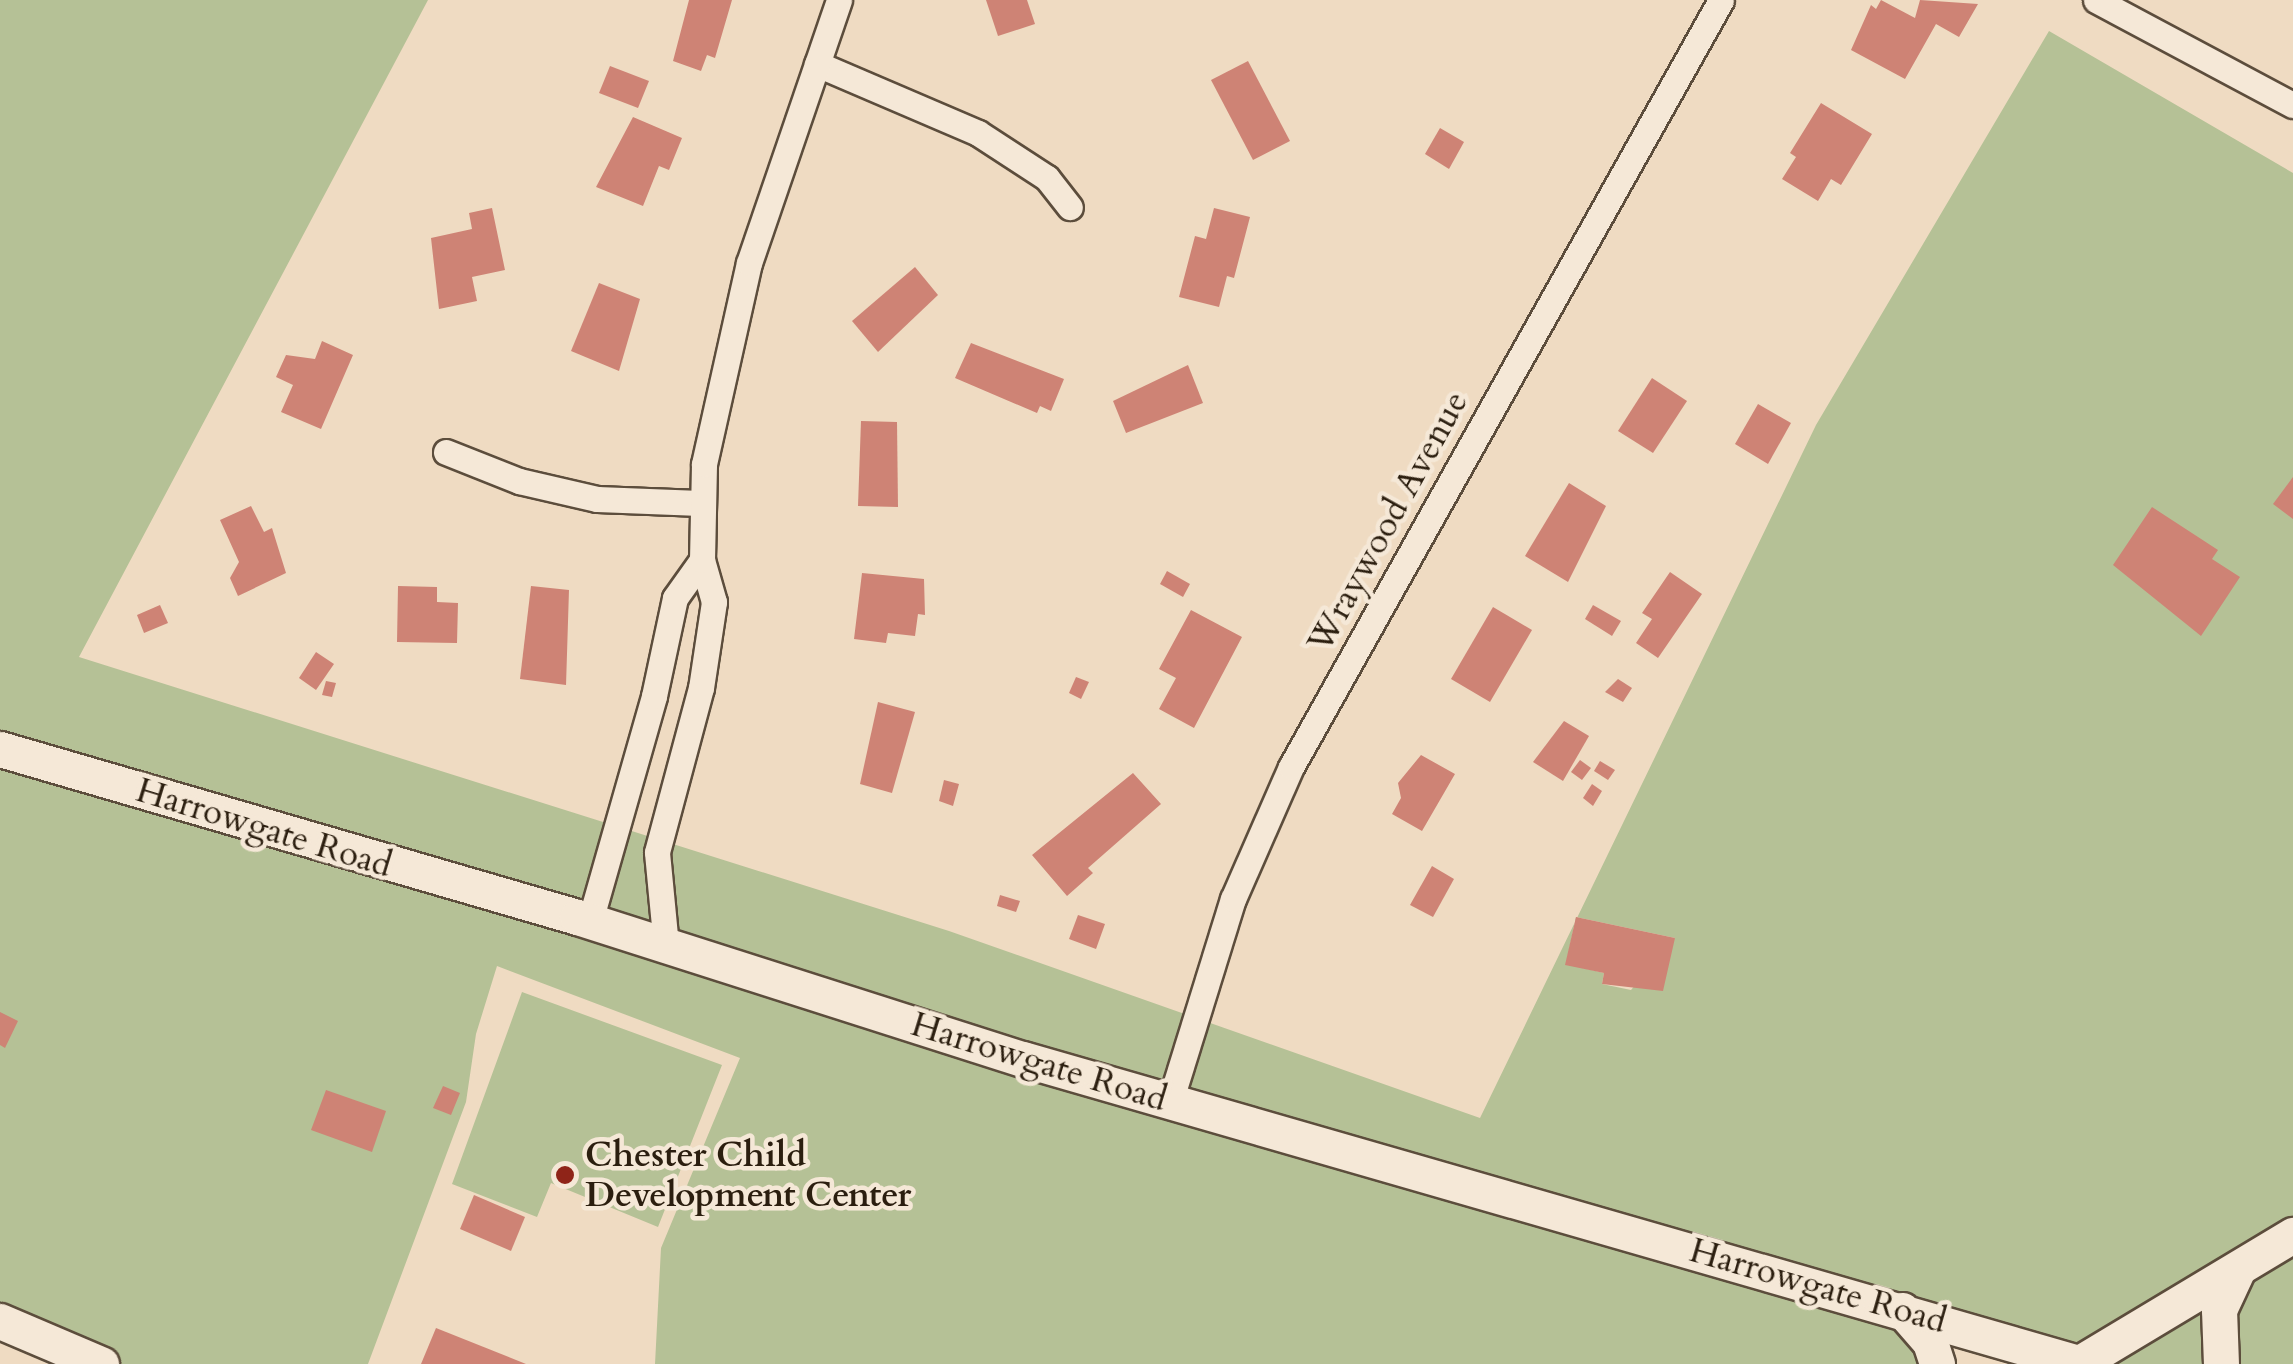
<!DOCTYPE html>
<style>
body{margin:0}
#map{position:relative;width:2293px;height:1364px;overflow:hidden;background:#efdbc2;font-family:Cardo,serif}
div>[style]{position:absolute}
.green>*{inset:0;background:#b5c196}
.building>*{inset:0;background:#ce8375}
.roads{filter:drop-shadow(2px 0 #5c4d3c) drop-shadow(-2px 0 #5c4d3c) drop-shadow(0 2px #5c4d3c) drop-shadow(0 -2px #5c4d3c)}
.street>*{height:25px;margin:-12.5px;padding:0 12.5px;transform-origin:12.5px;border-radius:12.5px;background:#f5e8d7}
.secondary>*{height:35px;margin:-17.5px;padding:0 17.5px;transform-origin:17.5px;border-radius:17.5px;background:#f5e8d7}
.dots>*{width:28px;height:28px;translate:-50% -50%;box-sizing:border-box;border:5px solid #f5e8d7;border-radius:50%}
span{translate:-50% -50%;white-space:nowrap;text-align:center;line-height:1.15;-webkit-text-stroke:9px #f5e8d7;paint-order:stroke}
.street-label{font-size:35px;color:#2b1e0f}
.poi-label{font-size:35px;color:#2b1e0f;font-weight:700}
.left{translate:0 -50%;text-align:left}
</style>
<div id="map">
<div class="green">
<div style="clip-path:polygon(evenodd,0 0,428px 0,79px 657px,949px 931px,1480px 1118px,1816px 425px,2049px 31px,2293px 173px,2293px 1364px,2082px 1364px,1904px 1310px,1937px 1364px,655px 1364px,661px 1248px,740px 1058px,497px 966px,476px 1034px,466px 1102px,368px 1364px,100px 1364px,0 1322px,0 0,1576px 917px,1675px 938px,1631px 990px,1602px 984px,1604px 973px,1566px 964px,1576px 917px)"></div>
<div style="clip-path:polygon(522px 992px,722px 1065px,658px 1227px,551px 1183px,537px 1217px,452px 1184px)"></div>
</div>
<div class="building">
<div style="clip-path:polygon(689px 0,732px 0,715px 58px,707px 55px,701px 71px,673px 61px)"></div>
<div style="clip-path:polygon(986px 0,1027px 0,1035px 24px,998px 36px)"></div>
<div style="clip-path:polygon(1881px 0,1915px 18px,1920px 0,1978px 4px,1959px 37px,1936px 24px,1905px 79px,1851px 50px,1871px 5px,1876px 9px)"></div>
<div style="clip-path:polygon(1248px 61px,1290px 141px,1253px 160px,1211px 80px)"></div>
<div style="clip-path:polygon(610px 66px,649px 81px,638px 108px,599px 93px)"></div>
<div style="clip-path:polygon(1821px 103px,1872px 134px,1841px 185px,1831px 179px,1818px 201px,1782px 179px,1796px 157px,1790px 153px)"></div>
<div style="clip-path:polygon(633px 117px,682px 138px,669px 170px,659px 166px,643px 206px,596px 187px)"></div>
<div style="clip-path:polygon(1440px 128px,1464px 142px,1449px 169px,1425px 154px)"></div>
<div style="clip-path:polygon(492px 208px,505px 270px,472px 277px,477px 301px,439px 309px,431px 238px,472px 229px,469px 213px)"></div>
<div style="clip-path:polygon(1214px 208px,1250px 217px,1234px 278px,1227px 276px,1219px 307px,1179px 297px,1195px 236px,1206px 239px)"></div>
<div style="clip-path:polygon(915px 267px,938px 295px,878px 352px,852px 321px)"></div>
<div style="clip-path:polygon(599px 283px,640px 299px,619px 371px,571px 351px)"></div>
<div style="clip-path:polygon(322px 341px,353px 355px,321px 429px,281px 412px,293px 385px,276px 377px,286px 355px,315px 359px)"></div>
<div style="clip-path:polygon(971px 343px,1064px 379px,1051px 411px,1040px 406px,1037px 413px,955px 378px)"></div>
<div style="clip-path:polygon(1188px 365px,1203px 403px,1126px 433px,1113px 401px)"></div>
<div style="clip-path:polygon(1652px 378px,1687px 401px,1653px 453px,1618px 431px)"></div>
<div style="clip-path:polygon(1758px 404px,1791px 423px,1768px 464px,1735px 444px)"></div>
<div style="clip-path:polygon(861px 421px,897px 422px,898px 507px,858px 506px)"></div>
<div style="clip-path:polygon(2293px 477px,2293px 519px,2273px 504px)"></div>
<div style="clip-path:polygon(1569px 483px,1606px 506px,1568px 582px,1525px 556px)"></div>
<div style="clip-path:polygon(251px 506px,264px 532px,272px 528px,286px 573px,238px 596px,230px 578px,239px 562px,220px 520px)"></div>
<div style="clip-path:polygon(2152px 507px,2218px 550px,2212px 559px,2240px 577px,2201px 636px,2113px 565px)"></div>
<div style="clip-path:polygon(1167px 571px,1190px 584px,1183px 597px,1160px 584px)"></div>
<div style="clip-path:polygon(1670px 572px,1702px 594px,1658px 658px,1636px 643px,1652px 619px,1642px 613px)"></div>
<div style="clip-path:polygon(862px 573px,924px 579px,925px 615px,918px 614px,915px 636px,888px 633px,886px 643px,854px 639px)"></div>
<div style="clip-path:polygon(398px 586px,437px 587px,437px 602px,458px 603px,457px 643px,397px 642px)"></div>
<div style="clip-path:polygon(531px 586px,569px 590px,566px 685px,520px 679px)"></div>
<div style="clip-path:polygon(160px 605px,168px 623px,144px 633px,137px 615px)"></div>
<div style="clip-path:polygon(1593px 605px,1621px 621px,1612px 636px,1585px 619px)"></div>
<div style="clip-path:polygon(1493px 607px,1532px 630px,1490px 702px,1451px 679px)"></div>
<div style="clip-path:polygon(1191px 610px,1242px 637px,1194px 728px,1159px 709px,1176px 678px,1159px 669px)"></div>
<div style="clip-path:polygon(316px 652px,334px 664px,316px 690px,299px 678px)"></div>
<div style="clip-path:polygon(1076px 677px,1089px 682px,1081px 699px,1069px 693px)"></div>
<div style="clip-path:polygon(1618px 679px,1632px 688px,1623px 702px,1605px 692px)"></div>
<div style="clip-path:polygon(326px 681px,336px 683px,332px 697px,322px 695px)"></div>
<div style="clip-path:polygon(878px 702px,915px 712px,892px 793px,860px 784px)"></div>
<div style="clip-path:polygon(1564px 721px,1589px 736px,1563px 781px,1533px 762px)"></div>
<div style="clip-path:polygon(1421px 755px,1455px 774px,1422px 831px,1392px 814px,1401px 798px,1398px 783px)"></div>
<div style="clip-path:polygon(1580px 760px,1591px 768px,1582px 780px,1571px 772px)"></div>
<div style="clip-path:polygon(1600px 761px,1615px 770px,1608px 780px,1594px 771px)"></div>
<div style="clip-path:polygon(1133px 773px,1161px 804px,1088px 868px,1093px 873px,1067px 896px,1032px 855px)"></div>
<div style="clip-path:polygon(944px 780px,959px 784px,953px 806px,939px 801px)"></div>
<div style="clip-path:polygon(1592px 784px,1602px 791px,1593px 806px,1583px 798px)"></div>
<div style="clip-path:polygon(1432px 866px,1454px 879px,1433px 917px,1410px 905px)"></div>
<div style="clip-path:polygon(1000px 895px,1020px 901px,1016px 912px,997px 906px)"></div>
<div style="clip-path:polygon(1078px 915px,1105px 924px,1096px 949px,1069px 939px)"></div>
<div style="clip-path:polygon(1576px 917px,1675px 938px,1663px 991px,1602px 984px,1604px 973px,1565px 965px)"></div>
<div style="clip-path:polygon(0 1012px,18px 1021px,5px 1048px,0 1045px)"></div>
<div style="clip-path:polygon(443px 1086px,460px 1093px,451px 1115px,433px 1108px)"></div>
<div style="clip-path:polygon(326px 1090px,386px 1111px,372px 1152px,311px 1130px)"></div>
<div style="clip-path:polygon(474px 1195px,525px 1217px,511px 1251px,460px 1229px)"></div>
<div style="clip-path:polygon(436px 1328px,526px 1364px,421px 1364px)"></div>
</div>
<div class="roads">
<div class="street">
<div style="left:2096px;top:0;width:223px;rotate:28.1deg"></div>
<div style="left:817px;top:64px;width:175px;rotate:23.2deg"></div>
<div style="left:978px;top:133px;width:82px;rotate:33.1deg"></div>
<div style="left:1047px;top:178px;width:37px;rotate:52deg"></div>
<div style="left:446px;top:452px;width:79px;rotate:21.7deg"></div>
<div style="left:519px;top:481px;width:80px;rotate:13deg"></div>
<div style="left:597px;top:499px;width:103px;rotate:2.2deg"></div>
<div style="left:590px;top:921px;width:234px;rotate:-74.1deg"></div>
<div style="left:654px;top:696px;width:100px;rotate:-77.9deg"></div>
<div style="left:675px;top:598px;width:47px;rotate:-54.6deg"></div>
<div style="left:666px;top:946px;width:94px;rotate:-95.5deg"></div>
<div style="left:657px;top:852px;width:170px;rotate:-75deg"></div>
<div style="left:701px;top:688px;width:87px;rotate:-81.4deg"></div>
<div style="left:714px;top:602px;width:44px;rotate:-105.9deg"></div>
<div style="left:702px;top:560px;width:96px;rotate:-88.8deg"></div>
<div style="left:704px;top:464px;width:206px;rotate:-77.4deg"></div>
<div style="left:749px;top:263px;width:278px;rotate:-71.1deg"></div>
<div style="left:1170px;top:1102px;width:213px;rotate:-72.8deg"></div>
<div style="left:1233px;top:899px;width:144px;rotate:-66.3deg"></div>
<div style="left:1291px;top:767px;width:879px;rotate:-60.72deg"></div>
</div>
<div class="secondary">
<div style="left:0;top:749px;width:601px;rotate:16.23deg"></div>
<div style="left:577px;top:917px;width:468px;rotate:17.7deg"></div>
<div style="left:1023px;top:1059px;width:1102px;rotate:16.07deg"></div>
<div style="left:1902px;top:1310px;width:43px;rotate:48.8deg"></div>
<div style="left:1930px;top:1342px;width:23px;rotate:72deg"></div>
<div style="left:0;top:1321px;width:110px;rotate:23.1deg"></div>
<div style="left:2078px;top:1364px;width:251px;rotate:-31deg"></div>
<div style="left:2221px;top:1364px;width:54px;rotate:-92.1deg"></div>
<div style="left:2219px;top:1310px;width:45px;rotate:-65.1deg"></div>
</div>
</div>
<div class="dots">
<div style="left:565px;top:1175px;background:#8f2418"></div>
</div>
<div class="street-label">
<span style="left:1388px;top:522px;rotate:-61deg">Wraywood Avenue</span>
<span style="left:264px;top:828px;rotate:17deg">Harrowgate Road</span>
<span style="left:1039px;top:1062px;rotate:17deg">Harrowgate Road</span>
<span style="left:1818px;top:1286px;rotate:16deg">Harrowgate Road</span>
</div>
<div class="poi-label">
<span class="left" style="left:585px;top:1175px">Chester Child<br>Development Center</span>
</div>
</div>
